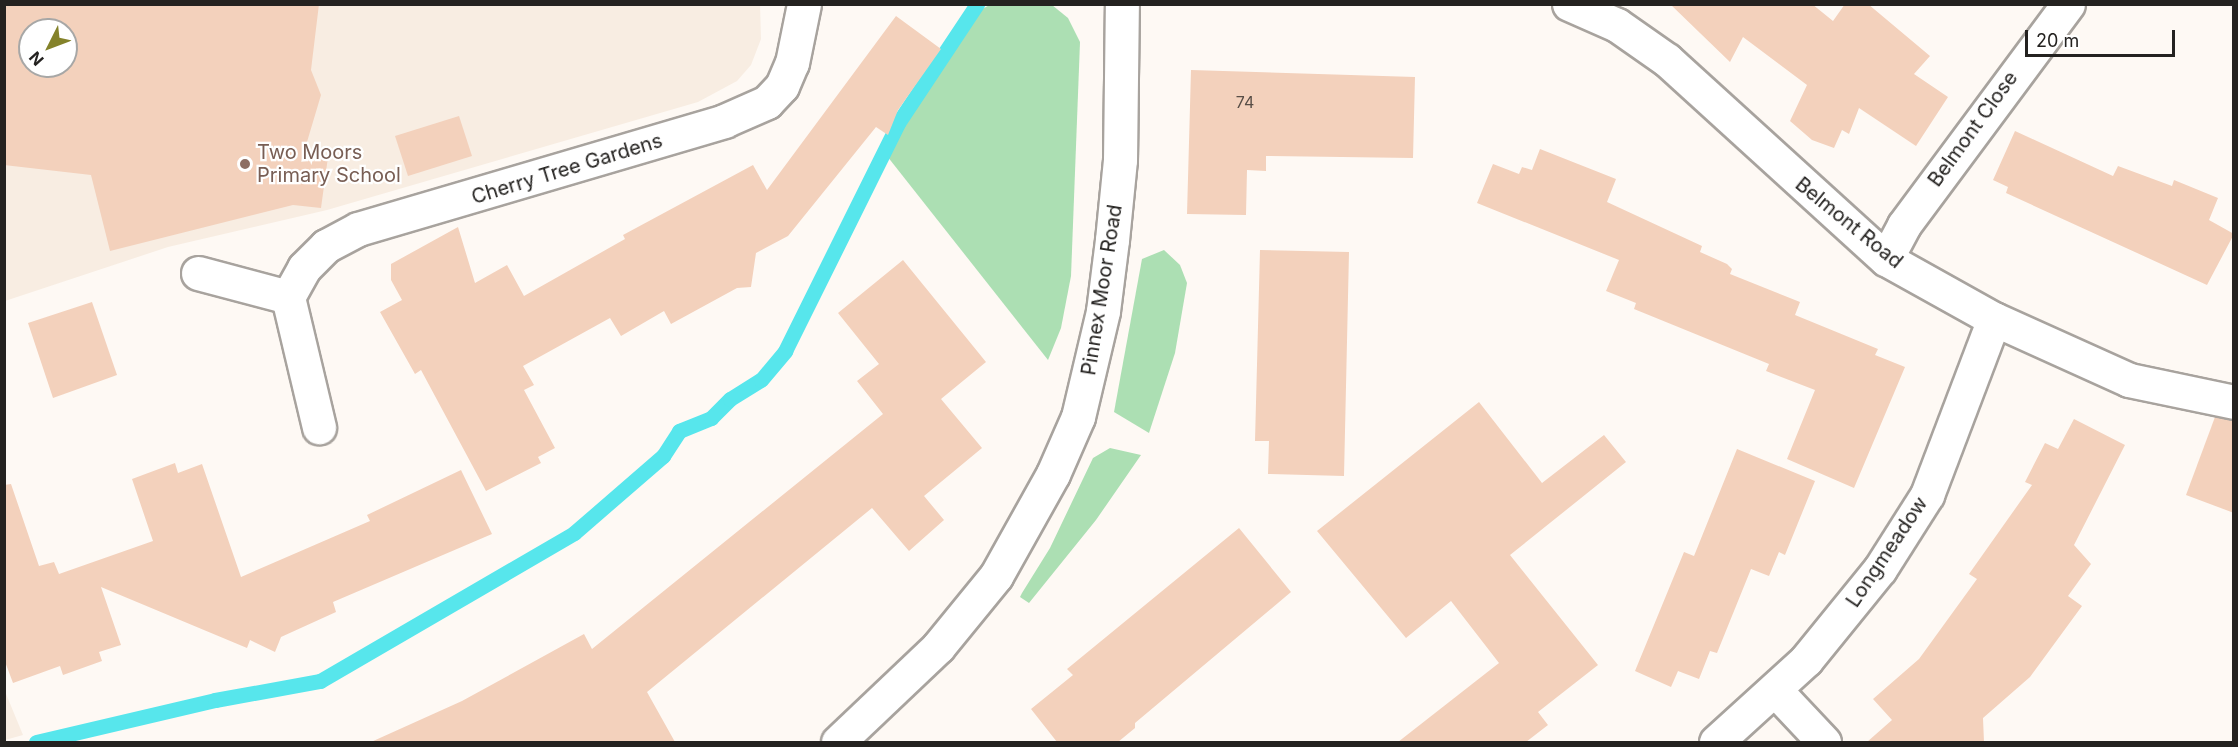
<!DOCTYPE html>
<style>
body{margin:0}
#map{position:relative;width:2238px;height:747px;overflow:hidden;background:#fef9f4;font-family:Inter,sans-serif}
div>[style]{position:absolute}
.built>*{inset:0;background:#f8ede2}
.green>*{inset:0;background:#acdfb3}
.stream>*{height:15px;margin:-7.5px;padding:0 7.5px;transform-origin:7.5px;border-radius:7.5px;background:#57e6ec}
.building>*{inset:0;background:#f3d1bc}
.roads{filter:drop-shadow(2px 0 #a8a39e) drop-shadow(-2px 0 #a8a39e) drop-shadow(0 2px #a8a39e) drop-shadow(0 -2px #a8a39e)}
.street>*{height:33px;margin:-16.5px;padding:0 16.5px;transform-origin:16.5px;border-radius:16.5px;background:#fff}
.dots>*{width:16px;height:16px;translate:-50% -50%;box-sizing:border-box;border:3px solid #fff;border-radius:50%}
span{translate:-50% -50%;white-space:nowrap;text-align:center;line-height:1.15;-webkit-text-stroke:4.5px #fff;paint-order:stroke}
.number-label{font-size:16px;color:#584e47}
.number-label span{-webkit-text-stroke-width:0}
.street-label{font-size:20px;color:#242220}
.education-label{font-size:20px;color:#785e54}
.left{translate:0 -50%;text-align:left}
.frame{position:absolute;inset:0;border:6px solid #242220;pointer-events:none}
.north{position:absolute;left:18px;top:18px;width:60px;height:60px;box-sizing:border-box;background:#fff;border:2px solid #a7a7a6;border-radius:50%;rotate:228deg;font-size:16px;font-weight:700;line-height:24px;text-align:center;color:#242220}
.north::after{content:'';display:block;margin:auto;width:21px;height:27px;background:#84822a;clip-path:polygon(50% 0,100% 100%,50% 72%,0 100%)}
.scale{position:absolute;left:2025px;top:30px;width:150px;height:27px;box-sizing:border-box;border:3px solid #242220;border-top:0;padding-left:8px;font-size:18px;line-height:21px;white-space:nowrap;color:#242220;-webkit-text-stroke:4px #fff;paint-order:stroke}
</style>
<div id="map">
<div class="built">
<div style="clip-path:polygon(evenodd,760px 4px,761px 39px,751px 65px,737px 81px,698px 102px,327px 210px,168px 247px,5px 301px,4px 5px,760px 4px,30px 30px,66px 30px,66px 66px,30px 66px,30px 30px)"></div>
<div style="clip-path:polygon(4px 689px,23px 735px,5px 740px,4px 740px)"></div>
</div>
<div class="green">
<div style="clip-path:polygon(991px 4px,1052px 5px,1068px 18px,1080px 42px,1071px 276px,1061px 328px,1048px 360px,887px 156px,897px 133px,981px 10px)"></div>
<div style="clip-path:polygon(1164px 250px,1180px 265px,1187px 283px,1175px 353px,1149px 433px,1114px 412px,1142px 259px)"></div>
<div style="clip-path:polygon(1110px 448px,1141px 455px,1096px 520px,1029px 603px,1020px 597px,1022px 593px,1050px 548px,1093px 458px)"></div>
</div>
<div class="stream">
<div style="left:36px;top:742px;width:184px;rotate:-13.2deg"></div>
<div style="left:215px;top:700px;width:107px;rotate:-10.3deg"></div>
<div style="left:320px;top:681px;width:294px;rotate:-30.2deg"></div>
<div style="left:574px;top:533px;width:118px;rotate:-40.9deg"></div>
<div style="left:663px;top:456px;width:30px;rotate:-57deg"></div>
<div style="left:679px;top:431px;width:35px;rotate:-22deg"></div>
<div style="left:711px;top:418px;width:27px;rotate:-45deg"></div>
<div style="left:730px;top:399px;width:36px;rotate:-32deg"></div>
<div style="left:761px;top:380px;width:38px;rotate:-50deg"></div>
<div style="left:785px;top:351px;width:254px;rotate:-63.6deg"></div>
<div style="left:898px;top:123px;width:143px;rotate:-56.4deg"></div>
</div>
<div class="building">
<div style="clip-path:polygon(evenodd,4px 4px,319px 4px,311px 70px,321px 95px,301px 162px,328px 157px,321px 208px,293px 205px,110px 251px,91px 175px,4px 165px,4px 4px,30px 30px,66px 30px,66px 66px,30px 66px,30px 30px)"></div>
<div style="clip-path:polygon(1670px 4px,1812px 4px,1833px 21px,1845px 4px,1868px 4px,1930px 56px,1914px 74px,1948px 97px,1916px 146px,1859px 108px,1849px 134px,1842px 130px,1834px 148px,1812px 140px,1790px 121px,1807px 85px,1743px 37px,1730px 62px)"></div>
<div style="clip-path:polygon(896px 16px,941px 49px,898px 110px,888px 135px,876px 127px,788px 236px,756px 253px,751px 287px,737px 288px,671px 324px,664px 311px,621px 336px,610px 318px,523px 366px,534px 385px,524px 390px,555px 448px,538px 457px,541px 463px,486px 491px,421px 370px,415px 374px,380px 312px,402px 300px,391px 280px,391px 264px,458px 227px,475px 283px,507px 265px,524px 296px,625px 239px,623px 235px,753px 165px,767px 190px)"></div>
<div style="clip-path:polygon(1191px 70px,1415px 77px,1413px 158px,1266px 156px,1266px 171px,1247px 170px,1246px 215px,1187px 214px)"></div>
<div style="clip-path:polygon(459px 116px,472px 156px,408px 176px,395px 136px)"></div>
<div style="clip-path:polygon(2015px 131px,2113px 176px,2118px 166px,2172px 186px,2174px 180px,2218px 198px,2209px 220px,2234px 234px,2207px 285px,2006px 193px,2008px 187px,1993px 180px)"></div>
<div style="clip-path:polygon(1540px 149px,1616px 179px,1607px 202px,1702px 246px,1700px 252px,1727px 264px,1732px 269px,1730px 274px,1800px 302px,1795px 315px,1878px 349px,1875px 355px,1905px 367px,1854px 488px,1787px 459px,1815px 390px,1766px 371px,1769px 364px,1634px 309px,1636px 303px,1606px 291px,1619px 260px,1477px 203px,1493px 164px,1519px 174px,1522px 167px,1532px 170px)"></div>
<div style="clip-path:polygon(1260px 250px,1349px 252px,1344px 476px,1268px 474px,1269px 441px,1255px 441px)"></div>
<div style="clip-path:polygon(903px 260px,986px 362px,941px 399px,982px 448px,924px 496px,944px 520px,909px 551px,872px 508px,647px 692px,675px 742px,371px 742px,462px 701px,584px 634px,592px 649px,883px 414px,857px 381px,879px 364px,838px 313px)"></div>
<div style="clip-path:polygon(92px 302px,117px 375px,53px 398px,28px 323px)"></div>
<div style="clip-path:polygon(1479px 402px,1542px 483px,1604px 435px,1626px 462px,1510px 555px,1598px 665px,1538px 712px,1548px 725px,1526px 742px,1398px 742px,1499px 663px,1451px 601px,1406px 638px,1317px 531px)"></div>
<div style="clip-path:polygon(2215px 417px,2234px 420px,2234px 513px,2186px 495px)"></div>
<div style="clip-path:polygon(2074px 419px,2125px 445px,2074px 545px,2091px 564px,2068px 596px,2082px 606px,2030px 677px,1983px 718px,1984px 742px,1867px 742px,1892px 720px,1873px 699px,1919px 659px,1977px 579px,1969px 574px,2032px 485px,2025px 482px,2045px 443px,2058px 449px)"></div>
<div style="clip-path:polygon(1737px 449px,1815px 481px,1785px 555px,1779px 552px,1769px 576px,1751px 569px,1717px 653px,1710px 651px,1699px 679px,1678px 671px,1671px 687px,1635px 671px,1684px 552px,1694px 556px)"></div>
<div style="clip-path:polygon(175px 463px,178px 473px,202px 464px,241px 577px,370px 521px,367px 515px,461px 470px,492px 534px,333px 602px,336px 612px,281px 637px,275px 652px,250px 640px,247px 648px,101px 587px,121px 645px,99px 652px,102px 661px,63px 675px,60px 666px,13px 683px,4px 659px,4px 485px,11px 484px,39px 566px,54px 562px,59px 574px,153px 541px,132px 479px)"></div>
<div style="clip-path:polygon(1239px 528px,1291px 592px,1135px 723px,1135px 728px,1118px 742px,1057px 742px,1031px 709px,1073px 675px,1067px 669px)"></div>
</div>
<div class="roads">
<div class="street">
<div style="left:1569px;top:4px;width:52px;rotate:23.6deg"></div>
<div style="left:1617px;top:25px;width:61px;rotate:35deg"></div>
<div style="left:1667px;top:60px;width:296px;rotate:42.3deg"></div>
<div style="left:1886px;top:259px;width:124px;rotate:29.1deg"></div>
<div style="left:1994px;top:319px;width:148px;rotate:24.3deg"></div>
<div style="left:2129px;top:380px;width:107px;rotate:11.8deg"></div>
<div style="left:1886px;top:259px;width:38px;rotate:-62deg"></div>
<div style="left:1904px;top:225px;width:275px;rotate:-53.4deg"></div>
<div style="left:198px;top:273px;width:93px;rotate:14.9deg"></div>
<div style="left:288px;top:297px;width:33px;rotate:-61deg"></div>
<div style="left:304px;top:268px;width:31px;rotate:-45deg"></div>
<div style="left:326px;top:246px;width:36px;rotate:-28deg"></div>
<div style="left:358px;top:229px;width:382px;rotate:-16.4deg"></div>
<div style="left:724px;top:121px;width:47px;rotate:-23.8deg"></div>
<div style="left:767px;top:102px;width:22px;rotate:-47deg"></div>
<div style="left:782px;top:86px;width:25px;rotate:-67deg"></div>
<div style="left:792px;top:63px;width:60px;rotate:-78.5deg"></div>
<div style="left:288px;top:297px;width:134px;rotate:76.6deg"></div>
<div style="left:1776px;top:691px;width:70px;rotate:46.7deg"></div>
<div style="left:838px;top:742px;width:138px;rotate:-43.5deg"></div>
<div style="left:938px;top:647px;width:92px;rotate:-50.8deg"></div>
<div style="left:996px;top:576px;width:117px;rotate:-60.8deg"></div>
<div style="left:1053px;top:474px;width:62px;rotate:-66.3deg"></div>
<div style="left:1078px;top:417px;width:109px;rotate:-76.7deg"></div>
<div style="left:1103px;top:311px;width:72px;rotate:-82.8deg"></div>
<div style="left:1112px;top:240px;width:80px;rotate:-84.3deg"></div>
<div style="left:1120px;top:160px;width:156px;rotate:-89.3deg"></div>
<div style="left:1716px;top:742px;width:122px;rotate:-42.3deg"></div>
<div style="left:1806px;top:660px;width:117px;rotate:-50.9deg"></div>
<div style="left:1880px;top:569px;width:88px;rotate:-57.6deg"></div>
<div style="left:1927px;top:495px;width:188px;rotate:-69.2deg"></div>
</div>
</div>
<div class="dots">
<div style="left:245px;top:164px;background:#8d6e63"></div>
</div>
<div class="number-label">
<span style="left:1245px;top:102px">74</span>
</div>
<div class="street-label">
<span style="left:1973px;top:129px;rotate:-54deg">Belmont Close</span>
<span style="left:567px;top:169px;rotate:-17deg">Cherry Tree Gardens</span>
<span style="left:1849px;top:223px;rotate:39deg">Belmont Road</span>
<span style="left:1102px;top:290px;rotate:-81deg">Pinnex Moor Road</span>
<span style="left:1887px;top:552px;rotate:-56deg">Longmeadow</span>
</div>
<div class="education-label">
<span class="left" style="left:257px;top:164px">Two Moors<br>Primary School</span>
</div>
<div class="frame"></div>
<div class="north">N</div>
<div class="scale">20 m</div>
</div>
